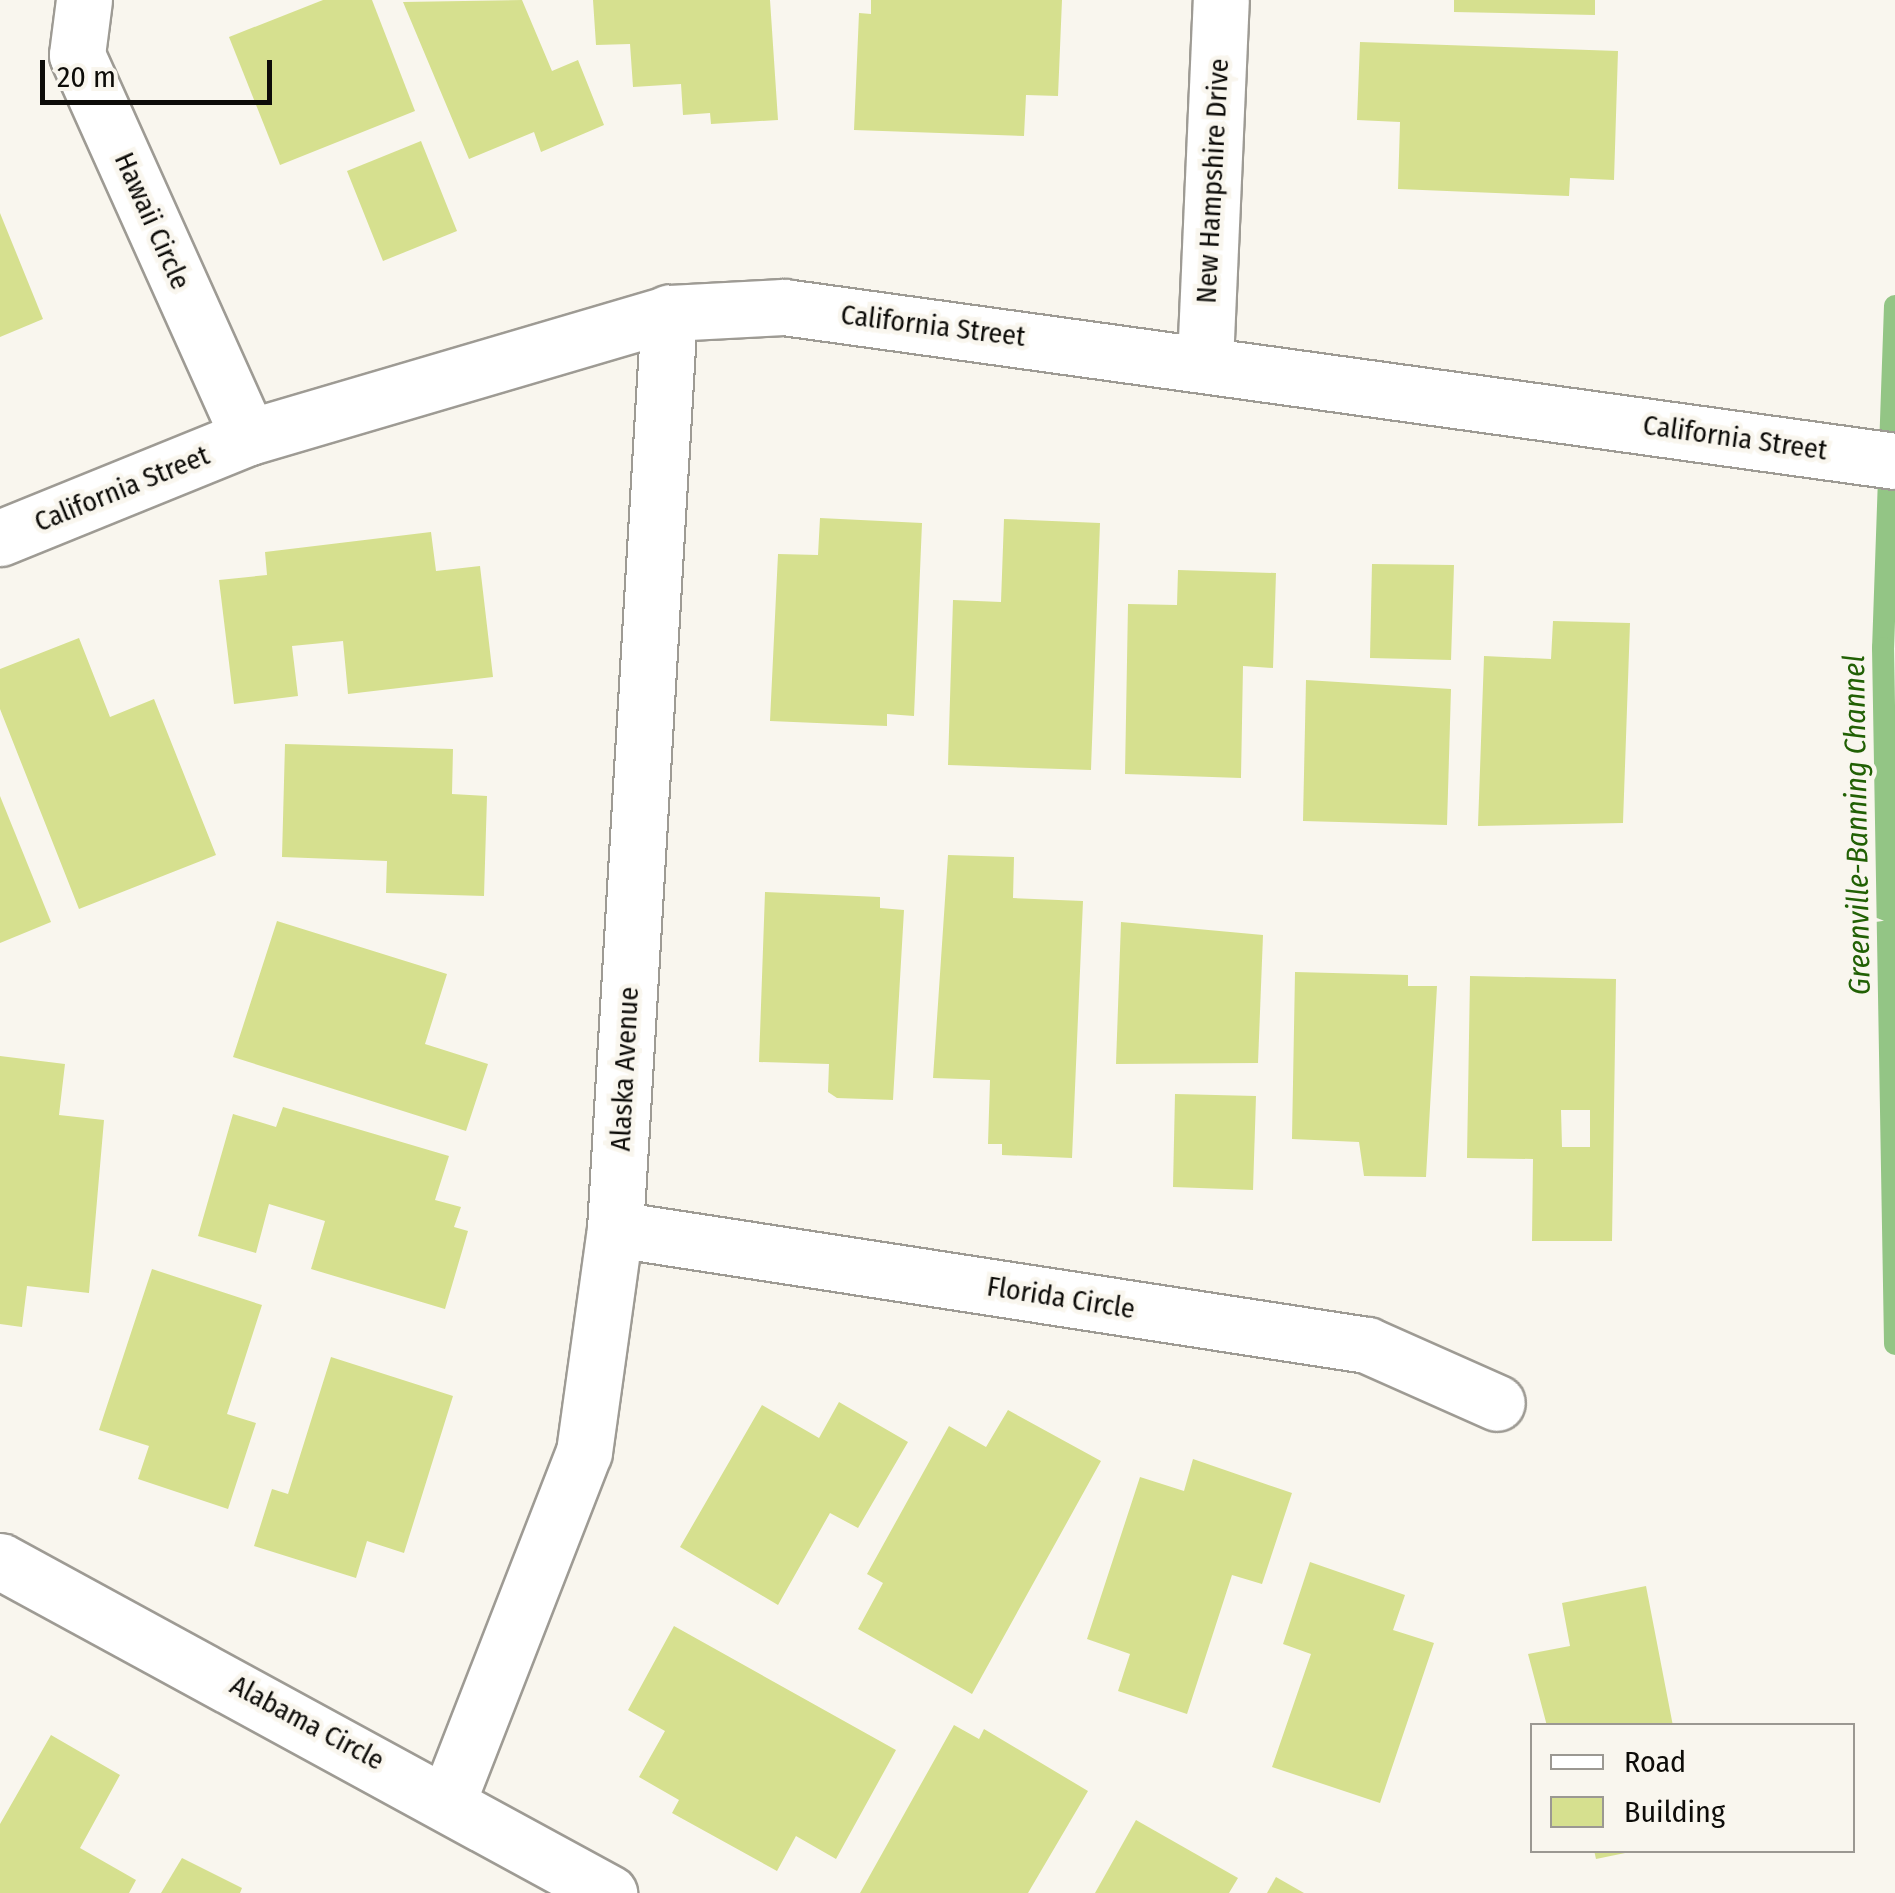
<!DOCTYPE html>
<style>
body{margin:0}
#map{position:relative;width:1895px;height:1893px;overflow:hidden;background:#f9f6ee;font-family:"Fira Sans Condensed",sans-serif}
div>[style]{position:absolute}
.stream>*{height:22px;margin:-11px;padding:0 11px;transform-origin:11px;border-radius:11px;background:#93c585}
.building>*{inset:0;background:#d6e08f}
.roads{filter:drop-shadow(2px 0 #9e9b94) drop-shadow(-2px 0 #9e9b94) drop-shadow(0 2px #9e9b94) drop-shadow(0 -2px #9e9b94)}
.minor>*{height:55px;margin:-27.5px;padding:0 27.5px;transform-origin:27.5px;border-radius:27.5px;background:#fff}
span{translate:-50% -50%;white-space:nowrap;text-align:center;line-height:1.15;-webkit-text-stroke:9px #f9f6ee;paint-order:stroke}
.street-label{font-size:28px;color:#0d0c09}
.water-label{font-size:30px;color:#216004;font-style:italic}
.legend{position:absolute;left:1530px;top:1723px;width:325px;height:130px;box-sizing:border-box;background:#f9f6ee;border:2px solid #9b9892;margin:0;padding:12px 18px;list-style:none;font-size:30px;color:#0d0c09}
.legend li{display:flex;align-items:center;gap:20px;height:50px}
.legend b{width:50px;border:2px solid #9b9892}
.scale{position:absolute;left:40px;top:60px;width:232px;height:45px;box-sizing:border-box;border:5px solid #0d0c09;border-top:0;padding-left:12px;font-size:30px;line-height:35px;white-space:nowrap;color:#0d0c09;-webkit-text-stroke:8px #f9f6ee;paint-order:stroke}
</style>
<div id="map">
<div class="stream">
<div style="left:1895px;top:306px;width:342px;rotate:92deg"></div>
<div style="left:1883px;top:648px;width:696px;rotate:89.01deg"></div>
</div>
<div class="building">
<div style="clip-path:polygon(323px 0,372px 0,415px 111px,280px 165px,229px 37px)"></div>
<div style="clip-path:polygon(522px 0,552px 71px,578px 60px,604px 125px,541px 152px,534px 132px,469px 159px,403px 2px)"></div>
<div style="clip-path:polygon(593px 0,770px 0,778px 120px,711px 124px,710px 113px,683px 115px,681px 84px,633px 87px,630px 44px,596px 45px)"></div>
<div style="clip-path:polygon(871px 0,1062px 0,1058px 96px,1026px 95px,1024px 136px,854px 130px,859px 13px,871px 14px)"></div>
<div style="clip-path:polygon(1454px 0,1595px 0,1595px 15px,1454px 12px)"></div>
<div style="clip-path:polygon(1360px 42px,1618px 51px,1614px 180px,1570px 178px,1569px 196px,1398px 189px,1400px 122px,1357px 120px)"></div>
<div style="clip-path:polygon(421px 141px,457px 231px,383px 261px,347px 171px)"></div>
<div style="clip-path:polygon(0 213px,43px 319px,0 337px)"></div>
<div style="clip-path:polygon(820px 518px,922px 523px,914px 716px,887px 714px,887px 726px,770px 721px,778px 554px,818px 555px)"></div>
<div style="clip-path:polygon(1004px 519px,1100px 523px,1091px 770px,948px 765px,953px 600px,1001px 602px)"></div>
<div style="clip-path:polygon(431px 532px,436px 571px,480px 566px,493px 677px,348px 694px,343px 641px,292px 646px,298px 696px,234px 704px,219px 580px,267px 575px,265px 552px)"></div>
<div style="clip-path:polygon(1372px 564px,1454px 565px,1451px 660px,1370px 658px)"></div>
<div style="clip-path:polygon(1178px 570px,1276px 573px,1273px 668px,1243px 666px,1241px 778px,1125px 774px,1128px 604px,1177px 605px)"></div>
<div style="clip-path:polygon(1553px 621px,1630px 623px,1623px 823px,1478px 826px,1484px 656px,1551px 659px)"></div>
<div style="clip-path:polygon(79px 638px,110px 717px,154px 699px,216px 855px,79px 909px,0 709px,0 669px)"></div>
<div style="clip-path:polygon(1306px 680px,1451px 689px,1447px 825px,1303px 821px)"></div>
<div style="clip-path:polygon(285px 744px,453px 749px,452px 794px,487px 796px,484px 896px,386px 893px,387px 861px,282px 857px)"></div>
<div style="clip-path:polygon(0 796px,51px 922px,0 943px)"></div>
<div style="clip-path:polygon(948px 855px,1014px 857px,1013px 898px,1083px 901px,1072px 1158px,1002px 1155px,1002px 1144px,988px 1144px,990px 1080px,933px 1078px)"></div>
<div style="clip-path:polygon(765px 892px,880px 897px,880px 908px,904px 910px,893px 1100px,837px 1098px,828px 1092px,829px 1064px,759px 1062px)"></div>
<div style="clip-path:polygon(277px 921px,447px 974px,425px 1044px,488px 1064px,466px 1131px,233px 1057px)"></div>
<div style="clip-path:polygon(1121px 922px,1263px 935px,1258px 1063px,1116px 1064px)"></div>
<div style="clip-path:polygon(1295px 972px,1408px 975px,1408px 986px,1437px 986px,1426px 1177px,1364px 1176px,1359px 1142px,1292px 1139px)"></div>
<div style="clip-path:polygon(evenodd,1470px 976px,1616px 979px,1612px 1241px,1532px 1241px,1533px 1159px,1467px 1158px,1470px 976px,1561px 1110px,1590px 1110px,1590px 1147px,1562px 1147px,1561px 1110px)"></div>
<div style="clip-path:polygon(0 1056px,65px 1064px,59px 1115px,104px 1120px,89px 1293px,27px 1286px,22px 1327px,0 1324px)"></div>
<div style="clip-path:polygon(1175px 1094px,1256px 1096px,1253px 1190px,1173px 1187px)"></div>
<div style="clip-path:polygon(283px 1107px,449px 1156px,435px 1200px,461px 1207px,454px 1227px,468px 1231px,445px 1309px,311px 1269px,325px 1221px,269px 1204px,256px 1253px,198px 1236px,233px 1114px,276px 1127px)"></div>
<div style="clip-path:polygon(152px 1269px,262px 1305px,227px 1414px,256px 1423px,228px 1509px,138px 1479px,149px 1446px,99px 1430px)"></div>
<div style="clip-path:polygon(331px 1357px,453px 1396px,404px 1553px,367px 1541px,356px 1578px,254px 1546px,272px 1489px,288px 1494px)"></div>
<div style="clip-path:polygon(839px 1402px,908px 1442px,858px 1528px,830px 1513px,778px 1605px,680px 1547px,762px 1405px,819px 1438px)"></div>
<div style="clip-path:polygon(1008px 1410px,1101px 1461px,972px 1694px,858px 1629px,883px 1583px,867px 1574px,949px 1426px,986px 1447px)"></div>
<div style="clip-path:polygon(1193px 1459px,1292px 1493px,1262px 1584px,1232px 1575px,1187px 1714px,1118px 1691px,1130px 1654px,1087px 1639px,1140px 1477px,1184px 1491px)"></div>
<div style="clip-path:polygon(1310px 1562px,1405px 1595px,1393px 1630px,1434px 1643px,1380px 1803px,1272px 1767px,1311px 1654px,1283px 1644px)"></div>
<div style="clip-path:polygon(1646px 1586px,1673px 1726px,1547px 1726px,1528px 1654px,1570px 1646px,1562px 1603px)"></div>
<div style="clip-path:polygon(674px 1626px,896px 1750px,836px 1859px,796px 1836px,777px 1871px,672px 1813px,679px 1800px,639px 1777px,665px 1731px,628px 1710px)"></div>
<div style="clip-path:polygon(954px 1725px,979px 1739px,984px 1729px,1088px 1791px,1028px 1893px,860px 1893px)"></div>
<div style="clip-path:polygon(51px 1735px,120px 1775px,80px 1848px,136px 1880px,129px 1893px,0 1893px,0 1824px)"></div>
<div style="clip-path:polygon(1136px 1820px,1238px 1878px,1229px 1893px,1095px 1893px)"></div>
<div style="clip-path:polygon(1594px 1850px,1630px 1850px,1630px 1852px,1596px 1859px)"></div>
<div style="clip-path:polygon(182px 1858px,242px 1888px,240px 1893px,161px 1893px)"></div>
<div style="clip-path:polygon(1276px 1877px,1304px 1893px,1267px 1893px)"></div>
</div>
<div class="roads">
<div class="minor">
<div style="left:84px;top:0;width:55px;rotate:97.3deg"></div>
<div style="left:77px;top:55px;width:419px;rotate:65.8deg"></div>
<div style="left:1205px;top:362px;width:362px;rotate:-87.5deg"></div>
<div style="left:0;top:538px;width:269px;rotate:-22.1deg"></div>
<div style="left:249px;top:437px;width:438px;rotate:-16.4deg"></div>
<div style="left:669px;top:313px;width:115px;rotate:-3deg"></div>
<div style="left:784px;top:307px;width:1122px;rotate:7.89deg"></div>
<div style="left:615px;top:1229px;width:761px;rotate:8.77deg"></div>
<div style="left:1367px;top:1345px;width:142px;rotate:24deg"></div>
<div style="left:0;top:1561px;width:694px;rotate:28.6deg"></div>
<div style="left:449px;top:1798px;width:371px;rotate:-68.7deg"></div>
<div style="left:584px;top:1452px;width:225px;rotate:-82.1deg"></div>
<div style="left:615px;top:1229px;width:918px;rotate:-86.63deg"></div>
</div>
</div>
<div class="street-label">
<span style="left:1213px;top:181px;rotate:-87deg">New Hampshire Drive</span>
<span style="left:152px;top:221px;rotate:66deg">Hawaii Circle</span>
<span style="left:933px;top:326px;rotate:7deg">California Street</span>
<span style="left:1735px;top:438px;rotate:8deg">California Street</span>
<span style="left:122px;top:489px;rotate:-22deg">California Street</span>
<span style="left:625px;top:1069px;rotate:-87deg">Alaska Avenue</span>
<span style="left:1061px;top:1298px;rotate:9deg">Florida Circle</span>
<span style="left:307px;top:1723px;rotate:28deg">Alabama Circle</span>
</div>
<div class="water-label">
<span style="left:1857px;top:825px;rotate:-91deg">Greenville-Banning Channel</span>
</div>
<ul class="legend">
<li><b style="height:12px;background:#fff"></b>Road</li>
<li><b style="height:28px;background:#d6e08f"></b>Building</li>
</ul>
<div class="scale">20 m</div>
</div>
